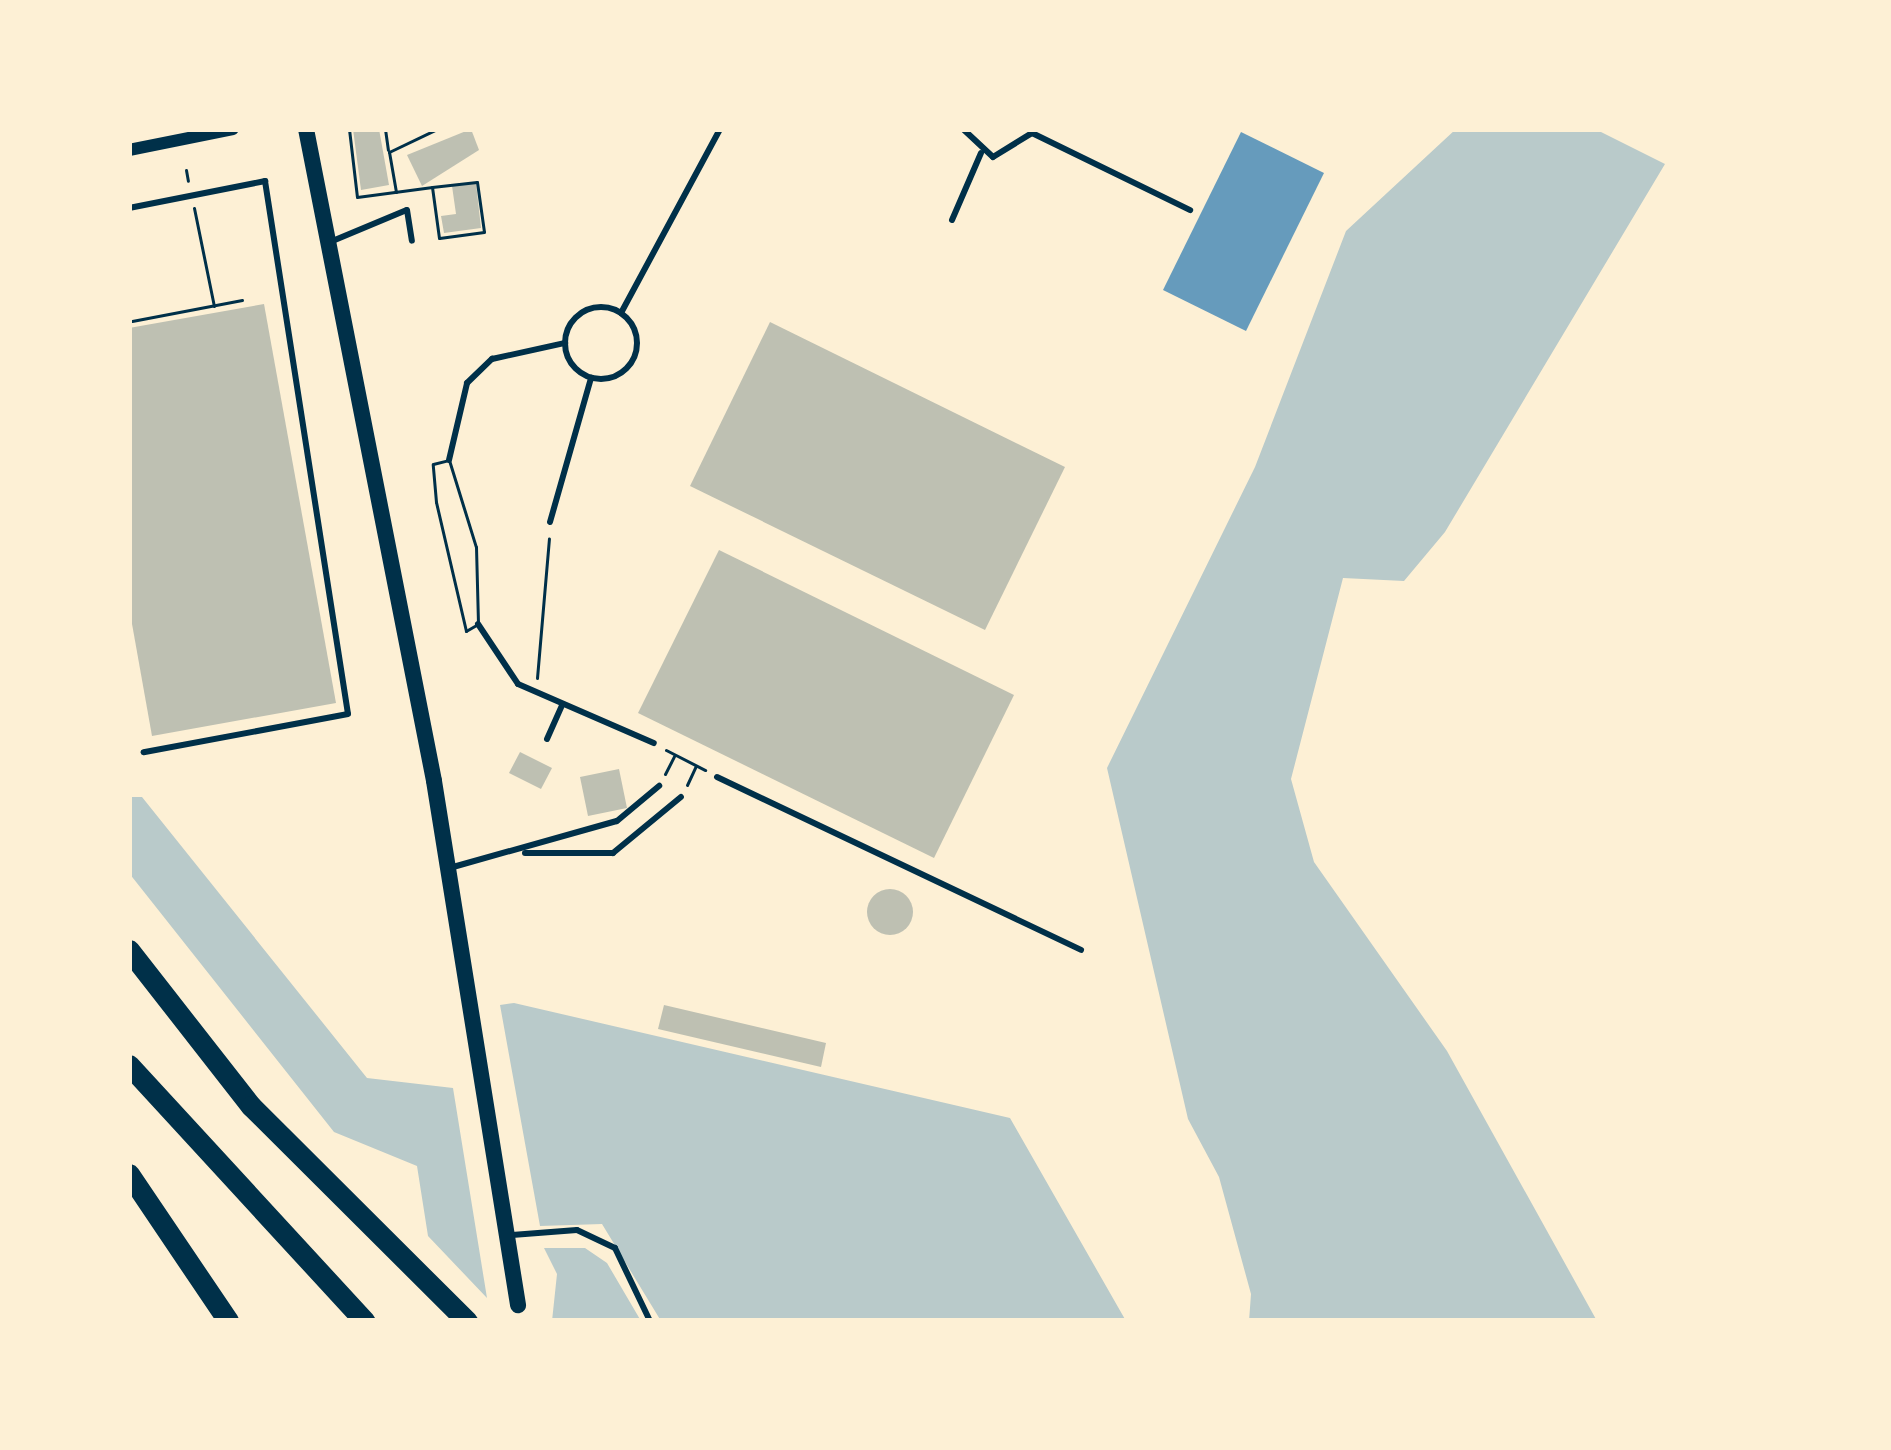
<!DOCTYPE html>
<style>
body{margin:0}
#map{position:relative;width:1891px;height:1450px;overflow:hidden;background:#fdf0d5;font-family:"IBM Plex Serif",serif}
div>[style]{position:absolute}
.green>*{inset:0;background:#b9caca}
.water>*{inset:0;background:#669bbc}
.building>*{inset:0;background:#bec0b2}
.round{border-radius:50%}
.path>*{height:3px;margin:-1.5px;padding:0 1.5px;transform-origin:1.5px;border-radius:1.5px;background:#003049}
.service>*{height:6px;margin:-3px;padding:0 3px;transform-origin:3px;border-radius:3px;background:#003049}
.service>.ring{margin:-3px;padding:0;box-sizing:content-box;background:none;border:6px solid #003049;border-radius:50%}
.minor>*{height:12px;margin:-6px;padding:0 6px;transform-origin:6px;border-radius:6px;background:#003049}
.secondary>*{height:16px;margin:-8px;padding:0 8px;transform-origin:8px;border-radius:8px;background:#003049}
.trunk>*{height:21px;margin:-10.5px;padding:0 10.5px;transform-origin:10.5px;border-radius:10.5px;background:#003049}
span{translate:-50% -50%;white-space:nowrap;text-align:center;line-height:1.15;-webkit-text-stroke:12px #fdf0d5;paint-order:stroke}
.frame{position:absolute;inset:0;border:132px solid #fdf0d5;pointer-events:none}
</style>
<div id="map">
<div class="green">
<div style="clip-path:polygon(1456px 129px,1595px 129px,1665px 164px,1445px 532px,1404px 581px,1343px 578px,1291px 779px,1314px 862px,1447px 1051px,1597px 1321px,1249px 1321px,1251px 1294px,1219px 1177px,1188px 1119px,1107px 768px,1255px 467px,1346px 231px)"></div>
<div style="clip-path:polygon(129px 797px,142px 797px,367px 1078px,453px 1088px,487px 1298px,428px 1236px,417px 1166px,334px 1132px,129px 873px)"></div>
<div style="clip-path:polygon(514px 1003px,1010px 1118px,1126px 1321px,661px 1321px,602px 1224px,540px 1226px,500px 1005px)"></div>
<div style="clip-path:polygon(544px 1248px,585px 1248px,607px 1263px,641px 1321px,552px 1321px,557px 1274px)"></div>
</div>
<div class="water">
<div style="clip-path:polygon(1241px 132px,1324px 173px,1246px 331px,1163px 290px)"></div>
</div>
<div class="building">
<div style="clip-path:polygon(353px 129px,379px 129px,389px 185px,361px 190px)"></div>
<div style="clip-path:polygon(471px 129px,479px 150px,422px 186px,407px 155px)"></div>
<div style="clip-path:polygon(476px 183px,481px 228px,444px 233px,441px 216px,456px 214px,452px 186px)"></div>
<div style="clip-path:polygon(264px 304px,336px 703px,152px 736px,129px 607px,129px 328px)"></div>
<div style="clip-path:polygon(770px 322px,1065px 467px,985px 630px,690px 486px)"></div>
<div style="clip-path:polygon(719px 550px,1014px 695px,934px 858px,638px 713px)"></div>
<div style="clip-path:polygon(520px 752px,552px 768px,541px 789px,509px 773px)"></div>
<div style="clip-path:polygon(619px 769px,627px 808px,588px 816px,580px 777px)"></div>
<div class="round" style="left:867px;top:889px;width:46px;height:46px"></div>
<div style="clip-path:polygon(664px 1005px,826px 1043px,821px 1067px,658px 1029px)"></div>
</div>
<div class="path">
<div style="left:349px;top:129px;width:68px;rotate:83.3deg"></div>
<div style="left:357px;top:197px;width:76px;rotate:-7.6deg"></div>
<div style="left:432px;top:187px;width:45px;rotate:-6.3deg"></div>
<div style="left:477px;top:182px;width:50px;rotate:82deg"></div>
<div style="left:484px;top:232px;width:45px;rotate:172.4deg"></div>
<div style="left:439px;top:238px;width:51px;rotate:-97.8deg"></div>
<div style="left:385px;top:129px;width:21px;rotate:82deg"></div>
<div style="left:186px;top:170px;width:11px;rotate:80deg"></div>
<div style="left:396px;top:192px;width:41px;rotate:-99.9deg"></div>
<div style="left:389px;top:152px;width:53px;rotate:-25.6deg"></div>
<div style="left:194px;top:208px;width:100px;rotate:78.5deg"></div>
<div style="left:132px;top:321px;width:112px;rotate:-10.8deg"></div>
<div style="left:449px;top:460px;width:91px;rotate:72.8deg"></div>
<div style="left:476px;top:547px;width:77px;rotate:88.5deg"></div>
<div style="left:478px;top:624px;width:14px;rotate:150deg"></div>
<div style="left:466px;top:631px;width:132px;rotate:-103.1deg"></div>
<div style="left:436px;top:502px;width:38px;rotate:-95deg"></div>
<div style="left:433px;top:464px;width:16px;rotate:-14deg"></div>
<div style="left:537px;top:678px;width:140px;rotate:-85.1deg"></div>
<div style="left:666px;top:750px;width:44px;rotate:27.1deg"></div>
<div style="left:665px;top:774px;width:20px;rotate:-63deg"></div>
<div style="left:687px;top:785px;width:21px;rotate:-65deg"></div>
</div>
<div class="service">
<div style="left:963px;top:129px;width:41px;rotate:43deg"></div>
<div style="left:993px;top:157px;width:46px;rotate:-31.6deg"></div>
<div style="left:1032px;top:133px;width:176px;rotate:26deg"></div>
<div style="left:129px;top:208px;width:139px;rotate:-11.2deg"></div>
<div style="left:265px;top:181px;width:539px;rotate:81.15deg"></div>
<div style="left:348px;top:714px;width:208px;rotate:169.4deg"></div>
<div style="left:952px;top:220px;width:73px;rotate:-66.6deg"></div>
<div style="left:330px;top:242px;width:83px;rotate:-22.6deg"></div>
<div style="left:407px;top:210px;width:31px;rotate:81deg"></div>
<div class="ring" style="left:565px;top:307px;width:66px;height:66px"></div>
<div style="left:621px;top:313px;width:209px;rotate:-61.7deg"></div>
<div style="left:449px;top:460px;width:79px;rotate:-76.8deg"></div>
<div style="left:467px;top:383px;width:35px;rotate:-44deg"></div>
<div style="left:492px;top:359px;width:75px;rotate:-12.4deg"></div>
<div style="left:550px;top:522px;width:150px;rotate:-74.1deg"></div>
<div style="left:478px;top:624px;width:72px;rotate:56.3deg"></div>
<div style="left:518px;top:684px;width:148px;rotate:23.5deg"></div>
<div style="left:547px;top:739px;width:36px;rotate:-66deg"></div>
<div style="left:717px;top:777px;width:403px;rotate:25.4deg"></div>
<div style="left:525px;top:853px;width:88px"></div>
<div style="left:613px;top:853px;width:88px;rotate:-39.5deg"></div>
<div style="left:453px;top:867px;width:170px;rotate:-15.7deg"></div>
<div style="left:617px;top:821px;width:55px;rotate:-39.8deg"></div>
<div style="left:512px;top:1235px;width:65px;rotate:-4.4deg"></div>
<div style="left:577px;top:1230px;width:42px;rotate:25.3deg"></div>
<div style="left:615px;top:1248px;width:81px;rotate:64.4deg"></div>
</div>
<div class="minor">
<div style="left:129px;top:150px;width:106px;rotate:-11.4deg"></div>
</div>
<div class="secondary">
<div style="left:306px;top:129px;width:664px;rotate:78.89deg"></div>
<div style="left:434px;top:781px;width:531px;rotate:80.89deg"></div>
</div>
<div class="trunk">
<div style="left:129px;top:950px;width:198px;rotate:52deg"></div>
<div style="left:251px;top:1106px;width:305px;rotate:44.9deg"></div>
<div style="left:129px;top:1065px;width:348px;rotate:47.4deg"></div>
<div style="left:129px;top:1174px;width:177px;rotate:56deg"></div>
</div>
<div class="frame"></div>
</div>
